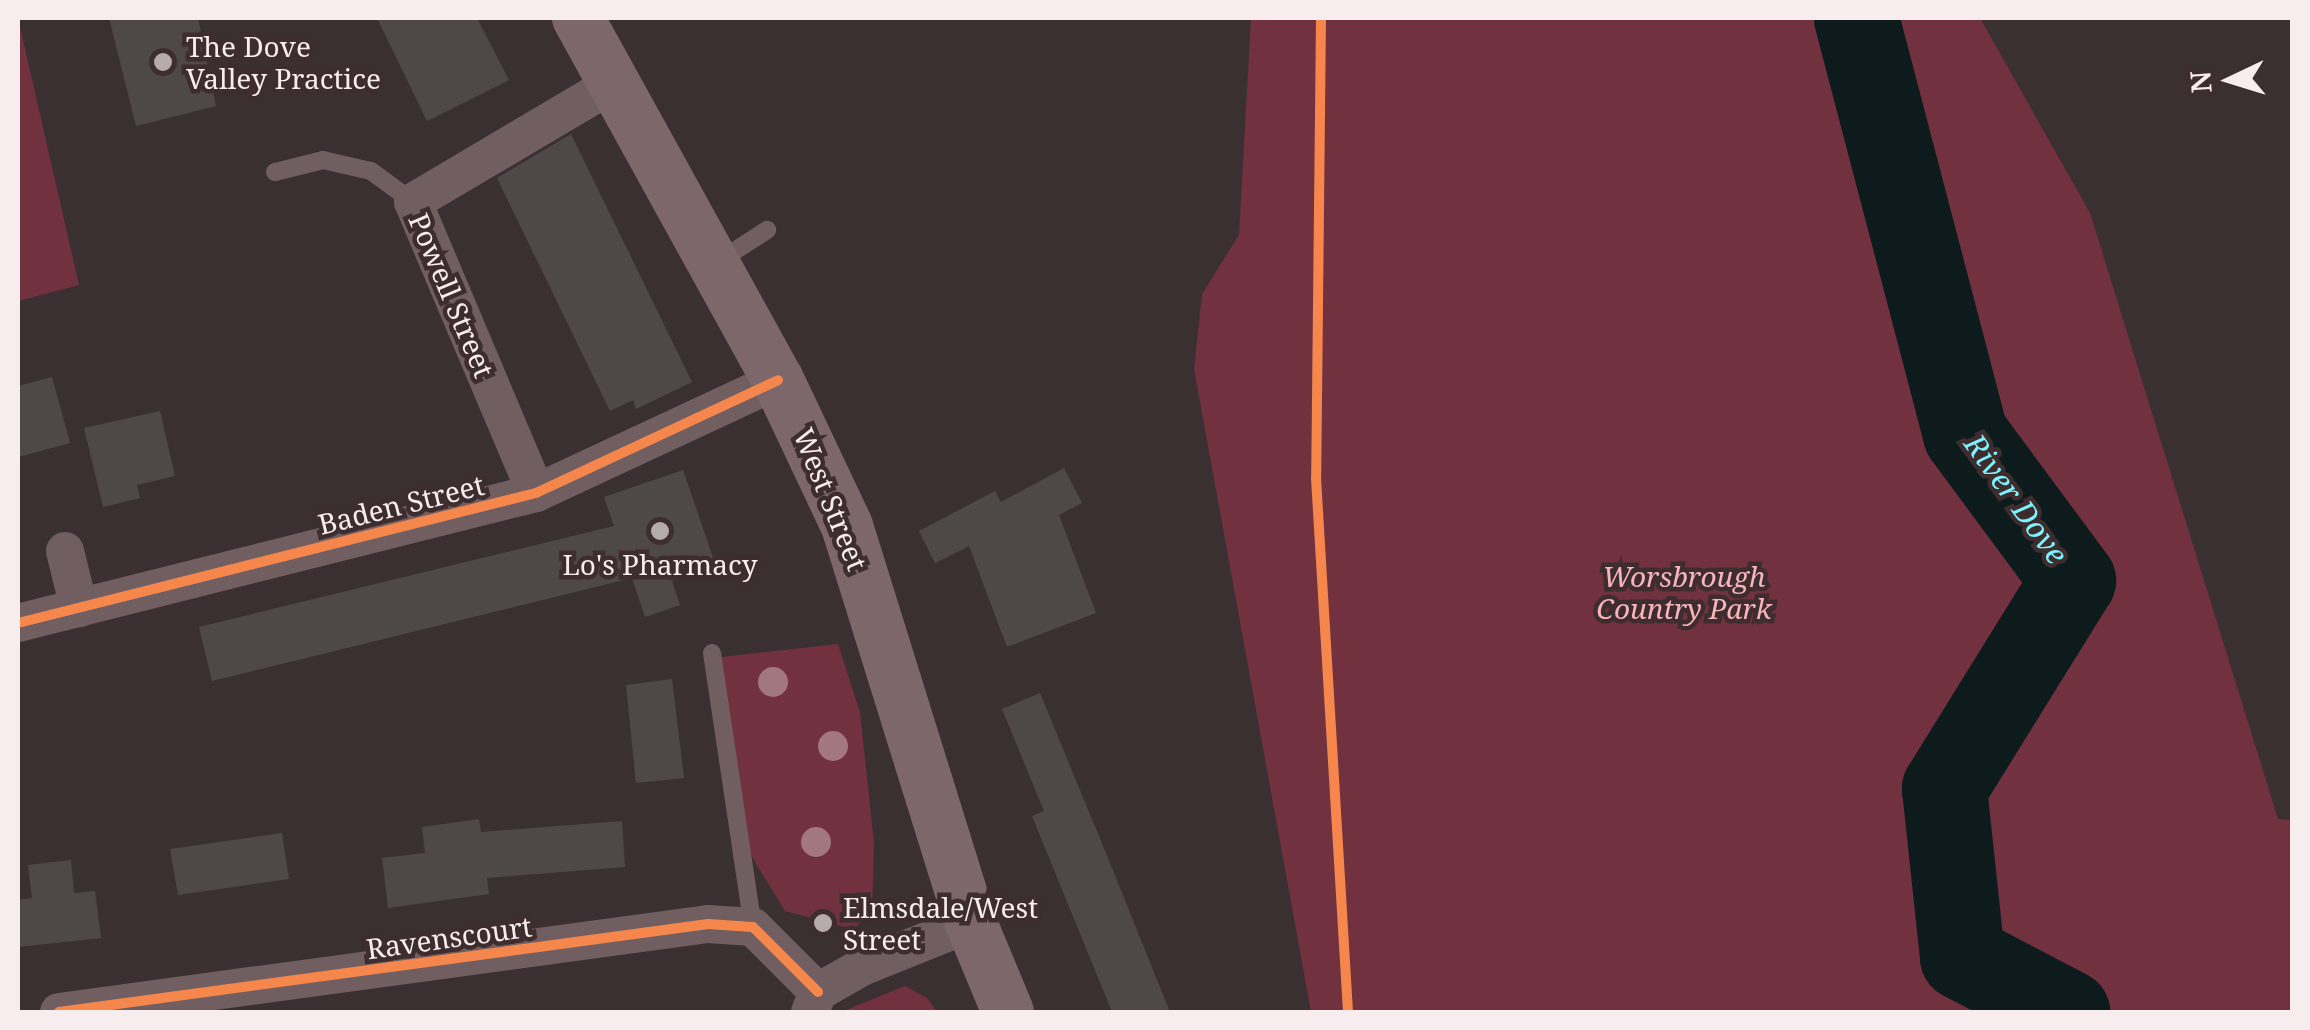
<!DOCTYPE html>
<style>
body{margin:0}
#map{position:relative;width:2310px;height:1030px;overflow:hidden;background:#3a3032;font-family:"Noto Serif",serif}
div>[style]{position:absolute}
.green>*{inset:0;background:#72313f}
.river>*{height:85px;margin:-42.5px;padding:0 42.5px;transform-origin:42.5px;border-radius:42.5px;background:#0e1b1d}
.building>*{inset:0;background:#4f4849}
.service>*{height:18px;margin:-9px;padding:0 9px;transform-origin:9px;border-radius:9px;background:#705e61}
.minor>*{height:38px;margin:-19px;padding:0 19px;transform-origin:19px;border-radius:19px;background:#705e61}
.secondary>*{height:52px;margin:-26px;padding:0 26px;transform-origin:26px;border-radius:26px;background:#7d676b}
.cycleway>*{height:10px;margin:-5px;padding:0 5px;transform-origin:5px;border-radius:5px;background:#f5874c}
.trees>*{width:30px;height:30px;margin:-15px;border-radius:50%;background:#a2787e}
.dots>*{width:28px;height:28px;translate:-50% -50%;box-sizing:border-box;border:5px solid #3d2d2f;border-radius:50%}
span{translate:-50% -50%;white-space:nowrap;text-align:center;line-height:1.15;-webkit-text-stroke:9px #3d2d2f;paint-order:stroke}
.poi-label{font-size:28px;color:#f7ecee}
.left{translate:0 -50%;text-align:left}
.street-label{font-size:28px;color:#f7ecee}
.park-label{font-size:28px;color:#f8b3bd;font-style:italic}
.water-label{font-size:30px;color:#7cf3fd;font-style:italic}
.frame{position:absolute;inset:0;border:20px solid #f7ecee;pointer-events:none}
.north{position:absolute;left:2180px;top:30px;width:100px;height:100px;-webkit-text-stroke:8px #3d2d2f;paint-order:stroke;rotate:266deg;font-size:28px;font-weight:700;line-height:40px;text-align:center;color:#f7ecee}
.north::after{content:'';display:block;margin:auto;width:35px;height:45px;background:#f7ecee;clip-path:polygon(50% 0,100% 100%,50% 72%,0 100%)}
</style>
<div id="map">
<div class="green">
<div style="clip-path:polygon(18px 18px,79px 285px,18px 301px)"></div>
<div style="clip-path:polygon(1251px 18px,1980px 18px,2090px 213px,2278px 819px,2292px 820px,2292px 1012px,1311px 1012px,1194px 369px,1202px 294px,1239px 235px)"></div>
<div style="clip-path:polygon(838px 644px,860px 712px,874px 843px,872px 912px,853px 929px,785px 911px,744px 844px,721px 657px)"></div>
<div style="clip-path:polygon(905px 986px,927px 998px,937px 1012px,841px 1012px)"></div>
</div>
<div class="river">
<div style="left:1856px;top:18px;width:430px;rotate:75.3deg"></div>
<div style="left:1965px;top:434px;width:182px;rotate:53.5deg"></div>
<div style="left:2073px;top:580px;width:245px;rotate:121.8deg"></div>
<div style="left:1944px;top:788px;width:170px;rotate:83.9deg"></div>
<div style="left:1962px;top:957px;width:119px;rotate:27.6deg"></div>
</div>
<div class="building">
<div style="clip-path:polygon(109px 18px,198px 18px,216px 106px,136px 126px)"></div>
<div style="clip-path:polygon(377px 18px,477px 18px,509px 80px,427px 121px)"></div>
<div style="clip-path:polygon(571px 134px,692px 382px,636px 409px,633px 400px,610px 411px,497px 178px)"></div>
<div style="clip-path:polygon(52px 377px,70px 443px,18px 457px,18px 386px)"></div>
<div style="clip-path:polygon(160px 411px,175px 476px,137px 485px,140px 498px,103px 507px,84px 428px)"></div>
<div style="clip-path:polygon(1064px 468px,1082px 503px,1059px 515px,1096px 613px,1007px 647px,969px 546px,935px 563px,919px 531px,995px 491px,1001px 502px)"></div>
<div style="clip-path:polygon(683px 470px,716px 566px,672px 581px,680px 605px,645px 617px,632px 578px,212px 681px,199px 627px,614px 526px,604px 497px)"></div>
<div style="clip-path:polygon(672px 679px,684px 778px,636px 783px,626px 685px)"></div>
<div style="clip-path:polygon(1040px 693px,1110px 863px,1170px 1012px,1112px 1012px,1032px 816px,1044px 811px,1002px 709px)"></div>
<div style="clip-path:polygon(479px 819px,481px 832px,622px 821px,625px 867px,487px 878px,489px 894px,388px 908px,382px 858px,425px 853px,422px 827px)"></div>
<div style="clip-path:polygon(282px 833px,289px 879px,178px 895px,170px 849px)"></div>
<div style="clip-path:polygon(71px 860px,74px 893px,95px 891px,101px 938px,18px 947px,18px 900px,32px 898px,28px 865px)"></div>
</div>
<div class="service">
<div style="left:275px;top:172px;width:49px;rotate:-14deg"></div>
<div style="left:323px;top:160px;width:49px;rotate:12.9deg"></div>
<div style="left:371px;top:171px;width:52px;rotate:36.4deg"></div>
<div style="left:716px;top:263px;width:61px;rotate:-32.9deg"></div>
<div style="left:712px;top:653px;width:277px;rotate:81.5deg"></div>
</div>
<div class="minor">
<div style="left:536px;top:493px;width:316px;rotate:-112.9deg"></div>
<div style="left:413px;top:202px;width:234px;rotate:-30.6deg"></div>
<div style="left:65px;top:551px;width:59px;rotate:76.2deg"></div>
<div style="left:18px;top:623px;width:534px;rotate:-14.09deg"></div>
<div style="left:536px;top:493px;width:267px;rotate:-25deg"></div>
<div style="left:59px;top:1012px;width:655px;rotate:-7.72deg"></div>
<div style="left:708px;top:924px;width:45px;rotate:3.8deg"></div>
<div style="left:753px;top:927px;width:92px;rotate:45deg"></div>
<div style="left:810px;top:1012px;width:22px;rotate:-68deg"></div>
<div style="left:818px;top:992px;width:51px;rotate:-29.6deg"></div>
<div style="left:862px;top:967px;width:118px;rotate:-22deg"></div>
</div>
<div class="secondary">
<div style="left:578px;top:18px;width:414px;rotate:61.1deg"></div>
<div style="left:778px;top:380px;width:161px;rotate:64.7deg"></div>
<div style="left:847px;top:526px;width:416px;rotate:72.7deg"></div>
<div style="left:971px;top:923px;width:96px;rotate:67.4deg"></div>
</div>
<div class="cycleway">
<div style="left:1321px;top:18px;width:460px;rotate:90.6deg"></div>
<div style="left:1316px;top:478px;width:535px;rotate:86.57deg"></div>
<div style="left:18px;top:623px;width:534px;rotate:-14.09deg"></div>
<div style="left:536px;top:493px;width:267px;rotate:-25deg"></div>
<div style="left:59px;top:1012px;width:655px;rotate:-7.72deg"></div>
<div style="left:708px;top:924px;width:45px;rotate:3.8deg"></div>
<div style="left:753px;top:927px;width:92px;rotate:45deg"></div>
</div>
<div class="trees">
<div style="left:773px;top:682px"></div>
<div style="left:833px;top:746px"></div>
<div style="left:816px;top:842px"></div>
</div>
<div class="dots">
<div style="left:163px;top:62px;background:#b5aaac"></div>
<div style="left:660px;top:531px;background:#b5aaac"></div>
<div style="left:823px;top:923px;background:#b5aaac"></div>
</div>
<div class="poi-label">
<span class="left" style="left:186px;top:62px">The Dove<br>Valley Practice</span>
<span style="left:660px;top:564px">Lo's Pharmacy</span>
<span class="left" style="left:843px;top:923px">Elmsdale/West<br>Street</span>
</div>
<div class="street-label">
<span style="left:452px;top:295px;rotate:67deg">Powell Street</span>
<span style="left:831px;top:499px;rotate:68deg">West Street</span>
<span style="left:401px;top:504px;rotate:-14deg">Baden Street</span>
<span style="left:449px;top:937px;rotate:-8deg">Ravenscourt</span>
</div>
<div class="park-label">
<span style="left:1684px;top:592px">Worsbrough<br>Country Park</span>
</div>
<div class="water-label">
<span style="left:2016px;top:499px;rotate:54deg">River Dove</span>
</div>
<div class="frame"></div>
<div class="north">N</div>
</div>
